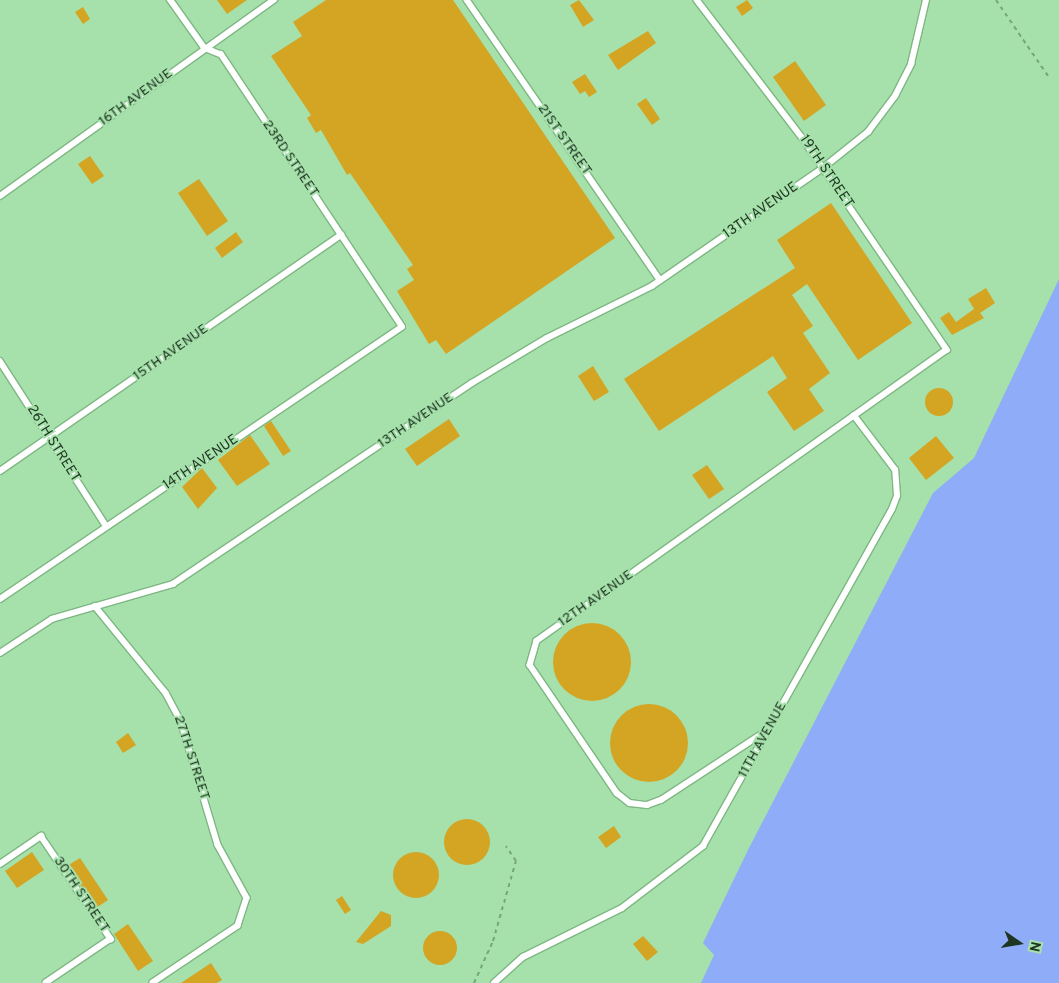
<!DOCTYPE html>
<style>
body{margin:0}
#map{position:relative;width:1059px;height:983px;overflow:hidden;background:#a6e1ab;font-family:Overpass,sans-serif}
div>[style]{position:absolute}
.water>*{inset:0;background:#8eacf8}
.building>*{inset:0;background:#d3a523}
.round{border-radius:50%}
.path>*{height:2px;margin-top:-1px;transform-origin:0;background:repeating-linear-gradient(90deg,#76a57b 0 4px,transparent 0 8px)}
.roads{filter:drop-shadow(1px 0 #7eb783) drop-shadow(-1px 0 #7eb783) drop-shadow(0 1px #7eb783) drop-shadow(0 -1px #7eb783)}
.lane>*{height:5.5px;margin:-2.75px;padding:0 2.75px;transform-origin:2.75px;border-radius:2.75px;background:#fff}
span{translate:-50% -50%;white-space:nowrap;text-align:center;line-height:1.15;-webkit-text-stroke:4px #a6e1ab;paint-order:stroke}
.street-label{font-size:14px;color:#1e3521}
.north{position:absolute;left:994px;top:918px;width:50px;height:50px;-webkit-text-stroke:4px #a6e1ab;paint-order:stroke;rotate:103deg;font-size:14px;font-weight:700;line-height:20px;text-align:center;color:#1e3521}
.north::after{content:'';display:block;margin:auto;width:18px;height:22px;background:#1e3521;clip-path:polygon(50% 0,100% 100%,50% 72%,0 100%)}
</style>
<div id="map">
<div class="water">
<div style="clip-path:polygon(1059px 279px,1059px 983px,701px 983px,714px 955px,703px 943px,748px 850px,933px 493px,974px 458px)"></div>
</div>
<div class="building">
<div style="clip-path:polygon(217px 0,247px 0,227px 14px)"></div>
<div style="clip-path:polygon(326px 0,453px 0,615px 238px,446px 354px,436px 340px,429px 344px,397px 291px,414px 280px,407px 269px,413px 265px,350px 173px,347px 175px,321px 130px,316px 133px,307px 118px,311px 115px,271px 56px,302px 36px,293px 22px)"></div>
<div style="clip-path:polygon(579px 0,594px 20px,583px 27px,570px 5px)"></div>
<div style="clip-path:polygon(747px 0,753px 8px,742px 16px,736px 7px)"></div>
<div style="clip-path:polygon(83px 7px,90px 19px,83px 24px,75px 12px)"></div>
<div style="clip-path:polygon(648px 31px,656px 43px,618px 70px,608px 55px)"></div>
<div style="clip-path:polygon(795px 61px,826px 105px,804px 121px,773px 77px)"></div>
<div style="clip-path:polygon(585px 74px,597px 92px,589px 97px,585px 91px,580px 94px,572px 82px)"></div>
<div style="clip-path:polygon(646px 98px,660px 119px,652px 125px,637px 104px)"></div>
<div style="clip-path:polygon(90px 156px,104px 176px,92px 184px,78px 164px)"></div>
<div style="clip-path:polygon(199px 179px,228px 221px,207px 236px,178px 193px)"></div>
<div style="clip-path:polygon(831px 203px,912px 323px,858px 360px,807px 284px,792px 295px,813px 326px,803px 333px,830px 373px,809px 389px,824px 411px,794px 431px,767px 392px,787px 378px,773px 356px,659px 431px,624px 379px,795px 268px,777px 240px)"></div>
<div style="clip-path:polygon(236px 232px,243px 242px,222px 258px,215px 248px)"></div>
<div style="clip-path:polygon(986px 288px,995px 303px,980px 313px,984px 318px,952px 335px,940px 318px,949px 312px,956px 322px,974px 309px,968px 299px)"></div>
<div style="clip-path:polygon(593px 366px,609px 392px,594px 401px,578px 376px)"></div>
<div class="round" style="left:925px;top:388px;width:28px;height:28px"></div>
<div style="clip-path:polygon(449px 419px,460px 436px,417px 466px,405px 449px)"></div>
<div style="clip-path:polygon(271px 421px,291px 451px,283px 456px,264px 426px)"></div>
<div style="clip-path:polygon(250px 435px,270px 464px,237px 486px,218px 460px)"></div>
<div style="clip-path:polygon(936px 436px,954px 458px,926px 480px,909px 458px)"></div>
<div style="clip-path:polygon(707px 465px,724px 489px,709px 499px,692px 475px)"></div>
<div style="clip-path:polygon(202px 468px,217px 488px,198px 509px,182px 487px)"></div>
<div class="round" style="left:553px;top:623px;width:78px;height:78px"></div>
<div class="round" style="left:610px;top:704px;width:78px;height:78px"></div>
<div style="clip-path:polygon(128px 733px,136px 745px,123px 753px,116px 742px)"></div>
<div class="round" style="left:444px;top:819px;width:46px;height:46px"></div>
<div style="clip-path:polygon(614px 826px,621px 837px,606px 848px,598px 837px)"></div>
<div style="clip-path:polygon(32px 852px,44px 870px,17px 888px,5px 871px)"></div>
<div class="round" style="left:393px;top:852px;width:46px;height:46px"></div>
<div style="clip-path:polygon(80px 858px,108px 900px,96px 908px,67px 866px)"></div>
<div style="clip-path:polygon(342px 896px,351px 910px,345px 914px,336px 900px)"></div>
<div style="clip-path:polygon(381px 911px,391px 915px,391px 926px,363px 944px,356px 942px)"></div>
<div style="clip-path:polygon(128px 924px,153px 961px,138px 971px,114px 934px)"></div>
<div class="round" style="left:423px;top:931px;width:34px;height:34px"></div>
<div style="clip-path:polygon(643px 936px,658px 952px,647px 961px,633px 944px)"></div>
<div style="clip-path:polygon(211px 963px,222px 980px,217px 983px,181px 983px)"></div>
</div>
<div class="path">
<div style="left:996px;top:0;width:92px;rotate:55.6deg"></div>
<div style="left:474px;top:983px;width:46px;rotate:-65.7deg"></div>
<div style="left:493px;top:941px;width:83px;rotate:-74deg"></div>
<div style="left:516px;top:861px;width:18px;rotate:-124deg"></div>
</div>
<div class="roads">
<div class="lane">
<div style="left:467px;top:0;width:340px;rotate:55.4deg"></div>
<div style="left:697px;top:0;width:176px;rotate:52.6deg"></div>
<div style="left:804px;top:140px;width:254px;rotate:55.7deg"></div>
<div style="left:947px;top:350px;width:503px;rotate:144.63deg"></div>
<div style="left:537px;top:641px;width:25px;rotate:106deg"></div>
<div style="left:530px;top:665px;width:155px;rotate:55.8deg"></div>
<div style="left:617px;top:793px;width:16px;rotate:38deg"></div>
<div style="left:630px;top:803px;width:17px;rotate:7deg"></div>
<div style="left:647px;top:805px;width:15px;rotate:-20deg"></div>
<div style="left:661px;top:800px;width:128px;rotate:-33.2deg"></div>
<div style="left:0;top:196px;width:337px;rotate:-35.6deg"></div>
<div style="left:0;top:361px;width:197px;rotate:57.2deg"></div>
<div style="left:0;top:471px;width:415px;rotate:-34.7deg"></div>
<div style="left:0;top:599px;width:485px;rotate:-34.1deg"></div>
<div style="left:402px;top:327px;width:327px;rotate:-123.6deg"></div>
<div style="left:221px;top:55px;width:18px;rotate:-158deg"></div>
<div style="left:204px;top:48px;width:59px;rotate:-125.3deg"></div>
<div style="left:95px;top:606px;width:112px;rotate:50.8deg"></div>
<div style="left:166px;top:693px;width:32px;rotate:62deg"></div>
<div style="left:181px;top:721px;width:129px;rotate:73.4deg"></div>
<div style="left:218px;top:845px;width:60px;rotate:61.3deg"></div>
<div style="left:247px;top:898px;width:29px;rotate:108deg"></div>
<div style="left:238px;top:926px;width:102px;rotate:146.2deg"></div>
<div style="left:0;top:653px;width:62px;rotate:-33.2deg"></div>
<div style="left:52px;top:619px;width:126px;rotate:-16.1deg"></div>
<div style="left:173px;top:584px;width:360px;rotate:-33.9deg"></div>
<div style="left:472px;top:383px;width:87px;rotate:-31deg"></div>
<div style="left:547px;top:338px;width:117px;rotate:-26.3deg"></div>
<div style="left:652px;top:286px;width:208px;rotate:-34.6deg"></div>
<div style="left:823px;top:168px;width:58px;rotate:-38.7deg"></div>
<div style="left:868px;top:132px;width:45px;rotate:-53.1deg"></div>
<div style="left:895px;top:96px;width:36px;rotate:-63deg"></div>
<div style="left:911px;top:64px;width:66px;rotate:-76.8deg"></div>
<div style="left:0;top:864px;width:50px;rotate:-34.3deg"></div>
<div style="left:41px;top:836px;width:125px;rotate:55.8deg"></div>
<div style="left:111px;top:939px;width:78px;rotate:145.9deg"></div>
<div style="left:494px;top:983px;width:39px;rotate:-42deg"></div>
<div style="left:523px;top:957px;width:110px;rotate:-26.3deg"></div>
<div style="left:622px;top:908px;width:102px;rotate:-37.4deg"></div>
<div style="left:703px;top:846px;width:386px;rotate:-60.7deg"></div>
<div style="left:892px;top:509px;width:14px;rotate:-69deg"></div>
<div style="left:897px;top:496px;width:26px;rotate:-94deg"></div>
<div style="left:895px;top:470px;width:68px;rotate:-127.2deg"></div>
</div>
</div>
<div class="street-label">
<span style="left:136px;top:98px;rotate:-36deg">16TH AVENUE</span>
<span style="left:564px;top:140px;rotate:55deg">21ST STREET</span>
<span style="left:290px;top:159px;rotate:56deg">23RD STREET</span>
<span style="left:826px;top:172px;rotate:56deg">19TH STREET</span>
<span style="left:761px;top:211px;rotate:-35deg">13TH AVENUE</span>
<span style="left:171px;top:353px;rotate:-35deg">15TH AVENUE</span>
<span style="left:416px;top:421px;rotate:-34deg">13TH AVENUE</span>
<span style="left:53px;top:444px;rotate:58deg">26TH STREET</span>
<span style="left:201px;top:463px;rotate:-34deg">14TH AVENUE</span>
<span style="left:596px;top:599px;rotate:-35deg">12TH AVENUE</span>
<span style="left:763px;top:740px;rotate:-61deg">11TH AVENUE</span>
<span style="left:191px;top:758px;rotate:72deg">27TH STREET</span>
<span style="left:81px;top:895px;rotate:56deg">30TH STREET</span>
</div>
<div class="north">N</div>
</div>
